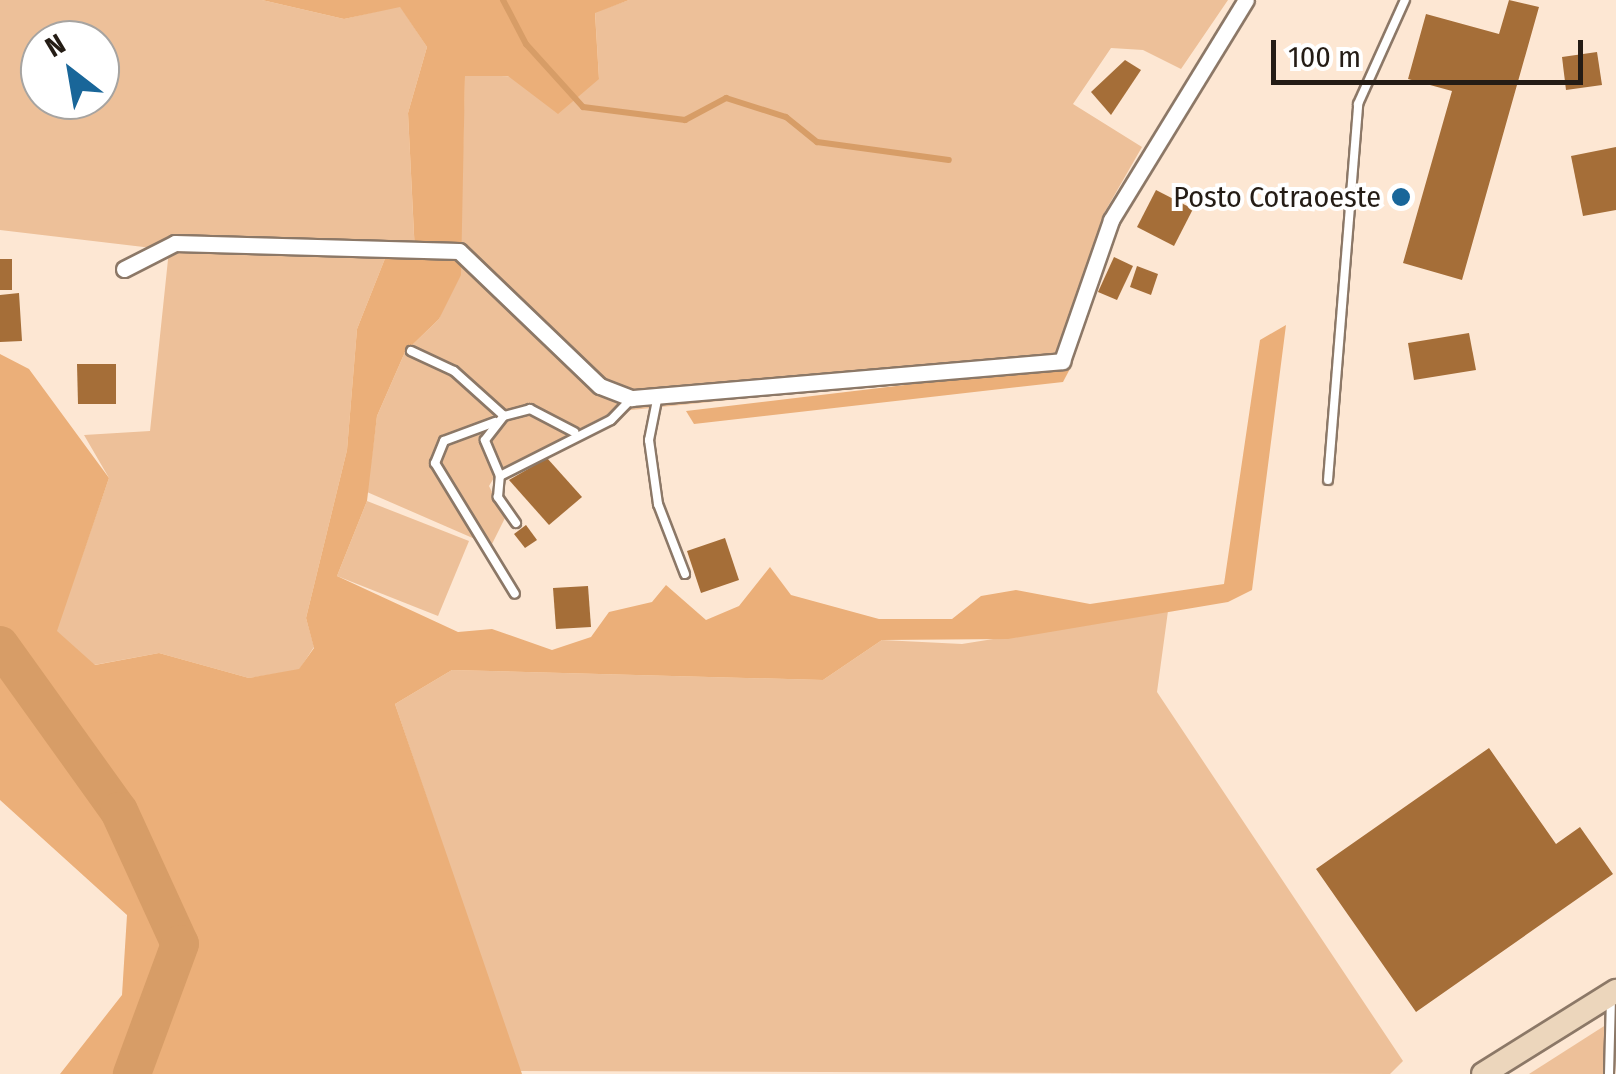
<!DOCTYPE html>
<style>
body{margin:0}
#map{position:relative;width:1616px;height:1074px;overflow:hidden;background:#fde7d3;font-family:"Fira Sans Condensed",sans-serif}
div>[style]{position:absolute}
.green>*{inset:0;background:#edc099}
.forest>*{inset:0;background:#ebaf79}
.stream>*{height:6px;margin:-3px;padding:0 3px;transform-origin:3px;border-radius:3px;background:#d79d67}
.river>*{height:38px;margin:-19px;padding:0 19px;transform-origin:19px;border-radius:19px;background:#d79d67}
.building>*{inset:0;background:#a56e38}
.roads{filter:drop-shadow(2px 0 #8c7867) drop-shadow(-2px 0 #8c7867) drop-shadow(0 2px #8c7867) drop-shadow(0 -2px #8c7867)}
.lane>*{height:8px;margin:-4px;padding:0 4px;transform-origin:4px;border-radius:4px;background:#fff}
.street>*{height:15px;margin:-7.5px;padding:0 7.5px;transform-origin:7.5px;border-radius:7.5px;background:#fff}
.secondary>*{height:22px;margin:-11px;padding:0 11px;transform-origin:11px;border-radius:11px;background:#ecd6bc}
.dots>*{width:28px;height:28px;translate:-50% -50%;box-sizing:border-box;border:5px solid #fff;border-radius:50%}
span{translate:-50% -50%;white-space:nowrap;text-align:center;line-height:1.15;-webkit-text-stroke:8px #fff;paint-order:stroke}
.poi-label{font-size:30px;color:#241c15}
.right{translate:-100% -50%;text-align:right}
.north{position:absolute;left:20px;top:20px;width:100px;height:100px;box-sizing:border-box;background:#fff;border:2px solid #a7a4a1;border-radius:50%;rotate:329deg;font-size:28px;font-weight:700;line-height:40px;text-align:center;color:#241c15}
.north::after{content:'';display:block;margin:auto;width:35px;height:45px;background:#196699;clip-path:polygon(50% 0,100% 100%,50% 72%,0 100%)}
.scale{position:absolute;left:1271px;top:40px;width:312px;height:45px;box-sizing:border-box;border:5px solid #241c15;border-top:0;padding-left:12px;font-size:30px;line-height:35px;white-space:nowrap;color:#241c15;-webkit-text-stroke:8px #fff;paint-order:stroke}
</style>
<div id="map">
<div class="green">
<div style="clip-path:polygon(evenodd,0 0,262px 0,344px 19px,400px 6px,427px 47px,408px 113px,415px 255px,386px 256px,357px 329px,347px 450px,306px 618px,314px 647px,299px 670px,249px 678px,159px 653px,94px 665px,56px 631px,109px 478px,84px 435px,150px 431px,169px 250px,0 230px,0 0,40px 40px,100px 40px,100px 100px,40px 100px,40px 40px)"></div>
<div style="clip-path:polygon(629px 0,1228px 0,1181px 69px,1143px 50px,1111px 48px,1073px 104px,1142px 147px,1103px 215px,1076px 305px,1072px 365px,612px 412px,498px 471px,489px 486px,505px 518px,491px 546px,367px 492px,377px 416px,405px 352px,439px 319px,460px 257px,465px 75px,599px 79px,595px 12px)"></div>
<div style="clip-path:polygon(367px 501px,469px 541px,438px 616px,337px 576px)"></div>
<div style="clip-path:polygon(1168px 611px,1157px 692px,1403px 1061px,1390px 1074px,519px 1071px,395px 704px,452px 670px,823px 680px,882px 640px,962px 644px)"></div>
<div style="clip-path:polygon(1616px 1020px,1615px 1074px,1529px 1074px,1612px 1021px)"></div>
</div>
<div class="forest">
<div style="clip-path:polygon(262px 0,629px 0,595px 13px,599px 79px,558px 114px,508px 76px,465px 76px,461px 275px,439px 319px,405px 352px,377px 416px,367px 501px,337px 576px,458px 632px,492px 629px,552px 650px,591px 637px,609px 612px,652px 602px,666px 585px,706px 620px,739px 606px,770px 567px,791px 595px,879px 619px,952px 619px,981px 596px,1016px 590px,1090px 604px,1224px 584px,1260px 340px,1286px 325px,1252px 590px,1228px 602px,1008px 639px,882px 640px,823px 680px,452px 670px,395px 704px,522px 1074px,60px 1074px,122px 995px,127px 915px,0 800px,0 354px,29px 369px,109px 478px,57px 631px,95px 665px,159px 653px,249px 678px,299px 669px,314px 648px,306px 618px,347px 450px,357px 329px,386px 256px,415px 254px,408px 113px,427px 47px,400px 7px,344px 19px)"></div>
<div style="clip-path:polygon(1072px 365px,1063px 382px,694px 424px,686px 411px)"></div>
</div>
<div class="stream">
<div style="left:503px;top:0;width:50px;rotate:62.4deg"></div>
<div style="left:526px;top:44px;width:85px;rotate:47.9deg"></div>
<div style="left:583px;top:107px;width:103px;rotate:7.3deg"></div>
<div style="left:685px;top:120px;width:47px;rotate:-28.2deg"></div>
<div style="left:726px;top:98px;width:63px;rotate:17.6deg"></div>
<div style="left:786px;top:117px;width:40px;rotate:39deg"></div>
<div style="left:817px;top:142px;width:133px;rotate:7.8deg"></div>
</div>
<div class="river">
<div style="left:0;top:645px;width:204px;rotate:54.4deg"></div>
<div style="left:119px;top:811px;width:146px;rotate:65.4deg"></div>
<div style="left:180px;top:944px;width:139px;rotate:110.3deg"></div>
</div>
<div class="building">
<div style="clip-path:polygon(1509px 0,1539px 7px,1462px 280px,1403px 263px,1452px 91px,1408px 79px,1426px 14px,1499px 34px)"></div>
<div style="clip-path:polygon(1597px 52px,1602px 85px,1566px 90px,1562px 57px)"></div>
<div style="clip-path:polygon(1125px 60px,1141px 70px,1111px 115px,1091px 92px)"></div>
<div style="clip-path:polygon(1616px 147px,1616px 210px,1583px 216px,1571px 156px)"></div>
<div style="clip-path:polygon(1156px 190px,1193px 209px,1174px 246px,1137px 227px)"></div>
<div style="clip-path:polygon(1114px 257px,1133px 266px,1117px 300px,1098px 292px)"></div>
<div style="clip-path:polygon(0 259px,12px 259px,12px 290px,0 290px)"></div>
<div style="clip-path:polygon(1137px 266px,1158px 274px,1151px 295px,1130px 287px)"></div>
<div style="clip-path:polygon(19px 293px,22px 341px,0 342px,0 295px)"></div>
<div style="clip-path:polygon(1469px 333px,1476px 370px,1414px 380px,1408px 343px)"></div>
<div style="clip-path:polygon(77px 364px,116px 364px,116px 404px,78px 404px)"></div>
<div style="clip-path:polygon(547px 458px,582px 497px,549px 525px,509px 480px)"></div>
<div style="clip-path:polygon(526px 525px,537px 540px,525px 548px,514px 534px)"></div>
<div style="clip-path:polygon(725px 538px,739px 580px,701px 593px,687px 551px)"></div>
<div style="clip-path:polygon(588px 586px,591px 627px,556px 629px,553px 588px)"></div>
<div style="clip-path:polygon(1489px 748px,1556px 844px,1580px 827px,1613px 874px,1416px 1012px,1316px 869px)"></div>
</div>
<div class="roads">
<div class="lane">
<div style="left:411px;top:351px;width:47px;rotate:24.9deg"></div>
<div style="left:454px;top:371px;width:67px;rotate:42deg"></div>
<div style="left:657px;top:400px;width:41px;rotate:101.3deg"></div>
<div style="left:649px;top:440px;width:65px;rotate:82deg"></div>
<div style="left:658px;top:504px;width:75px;rotate:68.9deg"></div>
<div style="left:495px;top:422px;width:54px;rotate:159.6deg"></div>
<div style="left:444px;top:441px;width:24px;rotate:112deg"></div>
<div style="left:435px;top:463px;width:153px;rotate:58.6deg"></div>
<div style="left:500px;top:476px;width:39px;rotate:-113deg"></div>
<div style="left:485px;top:440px;width:31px;rotate:-52deg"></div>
<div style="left:504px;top:416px;width:27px;rotate:-15deg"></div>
<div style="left:530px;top:409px;width:50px;rotate:27.6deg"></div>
<div style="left:1328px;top:480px;width:377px;rotate:-85.4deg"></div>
<div style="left:1358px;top:104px;width:114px;rotate:-65.7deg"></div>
<div style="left:516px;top:523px;width:32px;rotate:-125deg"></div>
<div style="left:498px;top:497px;width:21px;rotate:-85deg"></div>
<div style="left:500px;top:476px;width:124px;rotate:-26.8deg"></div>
<div style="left:611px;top:420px;width:29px;rotate:-46deg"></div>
<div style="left:1609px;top:1074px;width:75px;rotate:-88.5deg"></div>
</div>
<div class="street">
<div style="left:124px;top:269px;width:57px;rotate:-27deg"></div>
<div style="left:175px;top:243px;width:284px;rotate:1.6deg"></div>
<div style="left:459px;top:251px;width:195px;rotate:43.8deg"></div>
<div style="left:600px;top:386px;width:34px;rotate:21deg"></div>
<div style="left:632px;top:398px;width:432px;rotate:-4.9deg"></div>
<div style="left:1062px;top:361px;width:149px;rotate:-70.8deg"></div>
<div style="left:1111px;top:220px;width:258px;rotate:-58.5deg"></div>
</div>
<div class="secondary">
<div style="left:1483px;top:1074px;width:157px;rotate:-32deg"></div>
</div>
</div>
<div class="dots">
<div style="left:1401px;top:197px;background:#196699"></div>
</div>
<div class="poi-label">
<span class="right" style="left:1381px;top:197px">Posto Cotraoeste</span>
</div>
<div class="north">N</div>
<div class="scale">100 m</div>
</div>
